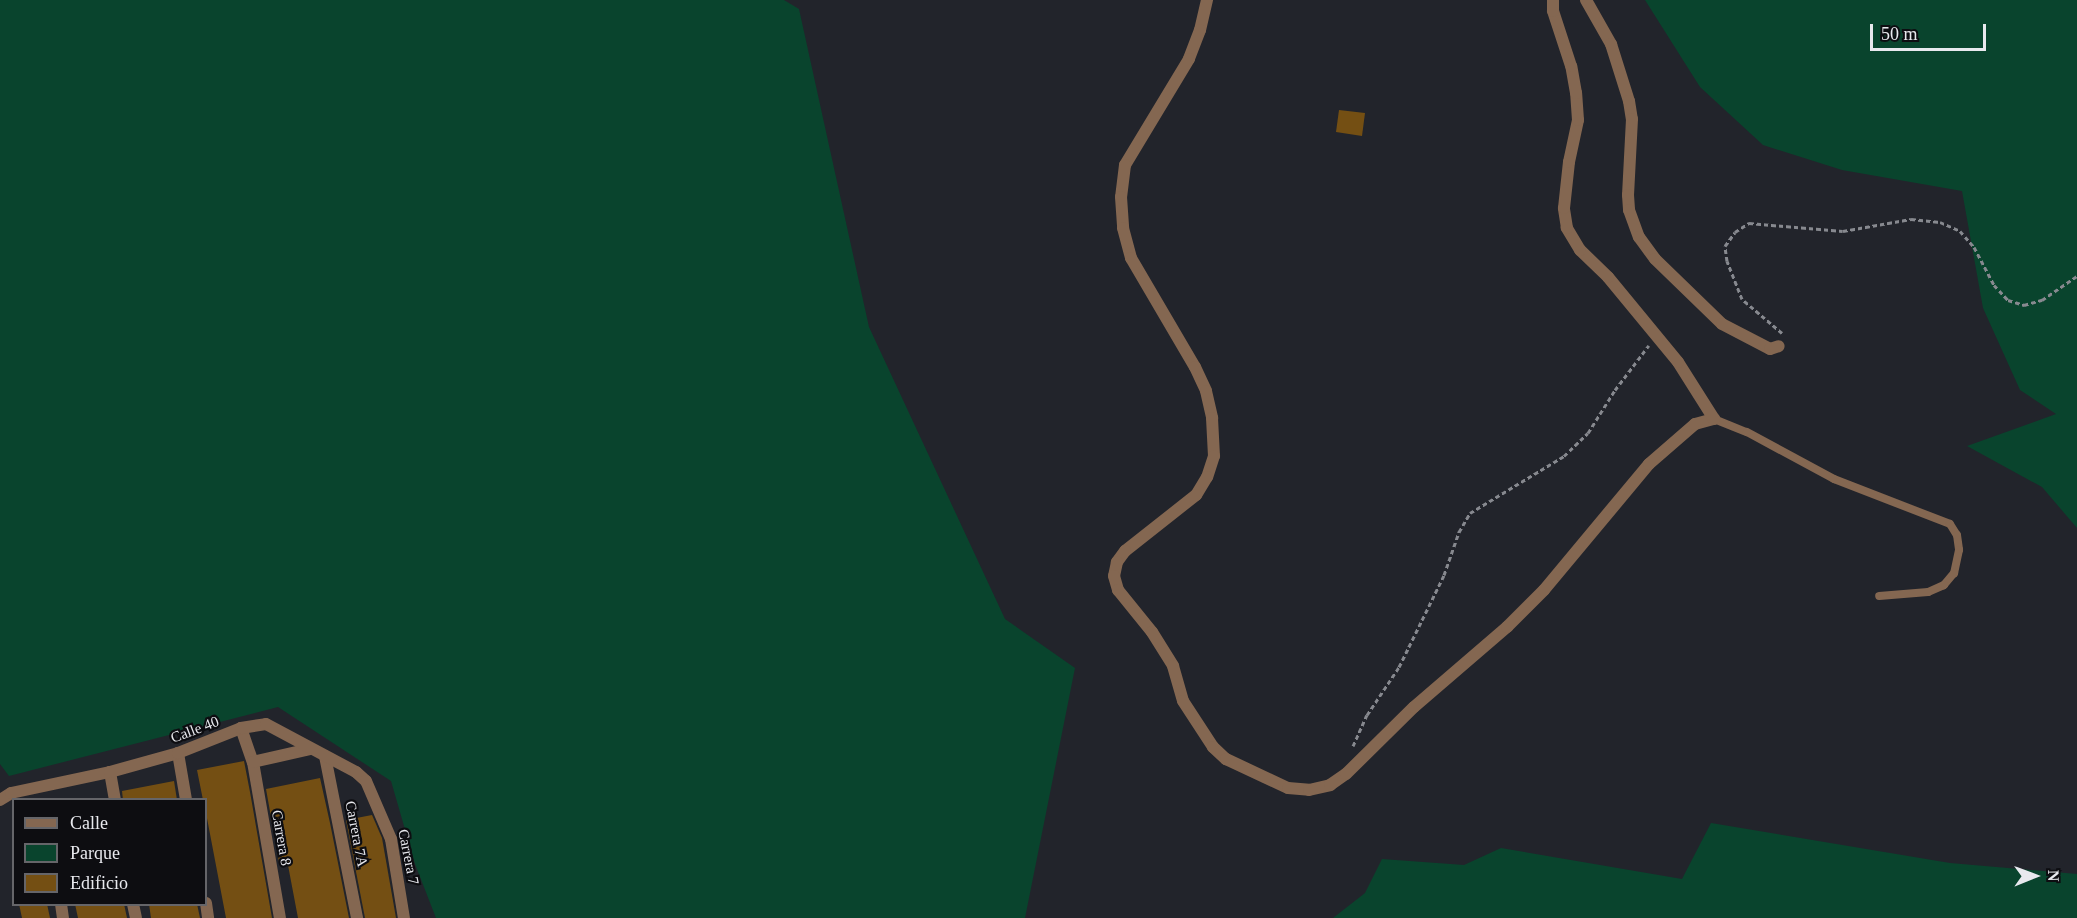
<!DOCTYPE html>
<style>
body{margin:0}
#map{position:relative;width:2077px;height:918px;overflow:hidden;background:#22242b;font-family:Georgia,serif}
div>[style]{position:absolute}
.green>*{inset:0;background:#09442d}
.building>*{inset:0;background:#744f13}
.path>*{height:3px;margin-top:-1.5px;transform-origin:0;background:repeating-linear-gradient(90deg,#87898f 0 4.5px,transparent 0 7.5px)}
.lane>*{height:8px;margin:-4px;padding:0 4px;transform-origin:4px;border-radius:4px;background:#846751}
.street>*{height:12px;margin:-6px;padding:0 6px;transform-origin:6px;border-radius:6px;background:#846751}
span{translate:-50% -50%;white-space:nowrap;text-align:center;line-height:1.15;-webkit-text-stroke:4.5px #0d0d11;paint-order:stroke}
.street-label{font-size:15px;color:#e8e9ee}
.legend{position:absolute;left:12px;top:798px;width:195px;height:108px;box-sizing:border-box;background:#0d0d11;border:2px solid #656569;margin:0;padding:8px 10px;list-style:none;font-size:18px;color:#e8e9ee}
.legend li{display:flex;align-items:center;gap:12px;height:30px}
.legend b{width:30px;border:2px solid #656569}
.north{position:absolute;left:2005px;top:846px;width:60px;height:60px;-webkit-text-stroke:4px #0d0d11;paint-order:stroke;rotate:89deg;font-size:16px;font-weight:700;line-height:24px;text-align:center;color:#e8e9ee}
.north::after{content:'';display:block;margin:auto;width:21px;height:27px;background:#e8e9ee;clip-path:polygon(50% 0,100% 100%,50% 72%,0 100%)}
.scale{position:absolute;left:1870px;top:24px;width:116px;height:27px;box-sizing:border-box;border:3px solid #e8e9ee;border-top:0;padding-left:8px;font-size:18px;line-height:21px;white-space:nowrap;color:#e8e9ee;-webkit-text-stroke:4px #0d0d11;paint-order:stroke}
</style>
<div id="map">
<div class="green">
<div style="clip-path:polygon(0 0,784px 0,799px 9px,869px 327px,1005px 619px,1075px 668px,1025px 918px,436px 918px,415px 864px,391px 781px,278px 707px,9px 776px,0 764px)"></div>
<div style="clip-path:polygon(1645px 0,2077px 0,2077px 528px,2042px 487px,1967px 446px,2056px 414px,2020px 390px,1983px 308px,1962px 191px,1842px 170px,1763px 145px,1700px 87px)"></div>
<div style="clip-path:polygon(1711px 823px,1950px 863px,2077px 874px,2077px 918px,1333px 918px,1365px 893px,1382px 859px,1464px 865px,1501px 848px,1682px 879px)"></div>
</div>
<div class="building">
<div style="clip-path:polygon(1339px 110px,1365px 113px,1362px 136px,1336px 132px)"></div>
<div style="clip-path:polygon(244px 761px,250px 792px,272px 918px,226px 918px,206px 813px,206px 800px,203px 800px,197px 770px)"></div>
<div style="clip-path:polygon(320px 778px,330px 823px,349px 918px,298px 918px,287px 860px,279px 862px,266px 789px)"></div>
<div style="clip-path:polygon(174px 781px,177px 800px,123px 800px,122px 791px)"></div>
<div style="clip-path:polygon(372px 815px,382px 838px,396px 918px,365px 918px,346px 820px)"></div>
<div style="clip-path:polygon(19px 904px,47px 904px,50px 918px,22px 918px)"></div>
<div style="clip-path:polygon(75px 904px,124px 904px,127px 918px,78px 918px)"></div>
<div style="clip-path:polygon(149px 904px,197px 904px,200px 918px,151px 918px)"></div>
</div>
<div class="path">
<div style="left:1782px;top:333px;width:52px;rotate:-139.6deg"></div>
<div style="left:1742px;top:299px;width:41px;rotate:-111.5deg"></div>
<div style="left:1727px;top:261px;width:15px;rotate:-98deg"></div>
<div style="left:1725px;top:246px;width:17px;rotate:-54deg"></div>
<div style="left:1735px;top:232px;width:17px;rotate:-33deg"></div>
<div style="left:1749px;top:223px;width:94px;rotate:4.9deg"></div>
<div style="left:1843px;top:231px;width:69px;rotate:-10deg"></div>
<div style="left:1911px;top:219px;width:29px;rotate:6deg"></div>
<div style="left:1940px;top:222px;width:22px;rotate:24deg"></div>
<div style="left:1960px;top:231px;width:21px;rotate:49deg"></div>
<div style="left:1974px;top:247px;width:43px;rotate:62.2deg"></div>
<div style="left:1994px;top:285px;width:21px;rotate:47deg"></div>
<div style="left:2008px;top:300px;width:17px;rotate:17deg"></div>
<div style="left:2024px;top:305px;width:19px;rotate:-16deg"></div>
<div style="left:2042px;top:300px;width:42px;rotate:-34.4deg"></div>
<div style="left:1353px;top:746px;width:34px;rotate:-66deg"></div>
<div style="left:1367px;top:715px;width:58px;rotate:-56.3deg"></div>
<div style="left:1399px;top:667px;width:102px;rotate:-63.9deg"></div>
<div style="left:1444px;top:575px;width:46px;rotate:-70.8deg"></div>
<div style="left:1459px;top:532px;width:22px;rotate:-60deg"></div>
<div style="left:1470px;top:513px;width:110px;rotate:-31.2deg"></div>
<div style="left:1564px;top:456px;width:33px;rotate:-44deg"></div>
<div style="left:1588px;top:433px;width:51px;rotate:-57.9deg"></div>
<div style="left:1615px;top:390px;width:56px;rotate:-52.9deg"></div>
</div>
<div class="lane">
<div style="left:1714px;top:419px;width:35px;rotate:22deg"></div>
<div style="left:1747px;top:432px;width:99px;rotate:28.4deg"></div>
<div style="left:1834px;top:479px;width:124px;rotate:21.2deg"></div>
<div style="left:1950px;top:524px;width:13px;rotate:58deg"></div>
<div style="left:1957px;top:535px;width:15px;rotate:82deg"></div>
<div style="left:1959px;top:550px;width:24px;rotate:102deg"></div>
<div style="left:1954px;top:573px;width:16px;rotate:130deg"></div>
<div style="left:1944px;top:585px;width:17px;rotate:156deg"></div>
<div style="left:1928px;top:592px;width:49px;rotate:175.3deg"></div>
</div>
<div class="street">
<div style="left:1207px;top:0;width:31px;rotate:103deg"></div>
<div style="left:1200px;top:30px;width:31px;rotate:111deg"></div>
<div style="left:1189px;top:59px;width:124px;rotate:121.1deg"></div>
<div style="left:1125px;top:165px;width:32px;rotate:97deg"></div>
<div style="left:1121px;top:197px;width:31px;rotate:86deg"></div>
<div style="left:1123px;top:228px;width:31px;rotate:75deg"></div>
<div style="left:1131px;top:258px;width:126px;rotate:59.6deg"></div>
<div style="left:1195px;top:367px;width:26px;rotate:65deg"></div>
<div style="left:1206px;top:391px;width:28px;rotate:77deg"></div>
<div style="left:1212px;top:418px;width:38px;rotate:87deg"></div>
<div style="left:1214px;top:456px;width:22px;rotate:108deg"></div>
<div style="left:1207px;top:477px;width:21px;rotate:121deg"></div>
<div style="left:1196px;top:495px;width:90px;rotate:141.7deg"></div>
<div style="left:1125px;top:551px;width:14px;rotate:126deg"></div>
<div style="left:1117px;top:562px;width:14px;rotate:102deg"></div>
<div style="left:1114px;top:576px;width:15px;rotate:74deg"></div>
<div style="left:1118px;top:590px;width:54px;rotate:51deg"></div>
<div style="left:1152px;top:632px;width:40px;rotate:58deg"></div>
<div style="left:1173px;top:666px;width:36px;rotate:74deg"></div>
<div style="left:1183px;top:701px;width:55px;rotate:56.9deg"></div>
<div style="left:1213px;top:747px;width:18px;rotate:43deg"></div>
<div style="left:1226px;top:759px;width:68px;rotate:25.1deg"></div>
<div style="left:1288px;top:788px;width:21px;rotate:5deg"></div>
<div style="left:1309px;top:790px;width:22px;rotate:-13deg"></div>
<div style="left:1330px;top:785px;width:19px;rotate:-35deg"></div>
<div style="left:1346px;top:774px;width:95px;rotate:-44.6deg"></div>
<div style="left:1414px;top:707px;width:123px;rotate:-40.7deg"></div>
<div style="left:1507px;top:627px;width:52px;rotate:-45deg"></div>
<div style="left:1544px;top:590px;width:164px;rotate:-50.2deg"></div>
<div style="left:1649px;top:464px;width:61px;rotate:-41deg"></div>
<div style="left:1695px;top:424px;width:20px;rotate:-15deg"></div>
<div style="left:1714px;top:419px;width:67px;rotate:-122.3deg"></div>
<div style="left:1678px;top:362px;width:110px;rotate:-129.5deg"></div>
<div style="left:1608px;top:277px;width:39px;rotate:-136deg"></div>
<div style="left:1580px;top:250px;width:26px;rotate:-121deg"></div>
<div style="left:1567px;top:228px;width:20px;rotate:-99deg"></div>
<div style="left:1564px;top:208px;width:46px;rotate:-83.8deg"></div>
<div style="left:1569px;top:162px;width:43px;rotate:-77.9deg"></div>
<div style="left:1578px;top:120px;width:27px;rotate:-94deg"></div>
<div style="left:1576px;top:93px;width:27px;rotate:-100deg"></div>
<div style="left:1571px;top:66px;width:58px;rotate:-108.1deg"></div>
<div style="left:1553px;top:11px;width:11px;rotate:-90deg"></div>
<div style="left:1586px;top:0;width:51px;rotate:60.4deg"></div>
<div style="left:1611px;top:44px;width:60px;rotate:72.5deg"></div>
<div style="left:1629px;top:101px;width:18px;rotate:81deg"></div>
<div style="left:1632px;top:119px;width:76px;rotate:93deg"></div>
<div style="left:1628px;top:195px;width:15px;rotate:86deg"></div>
<div style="left:1629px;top:210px;width:29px;rotate:70deg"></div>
<div style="left:1639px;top:237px;width:27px;rotate:54deg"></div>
<div style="left:1655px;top:259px;width:93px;rotate:44.1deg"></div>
<div style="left:1722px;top:324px;width:54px;rotate:27.5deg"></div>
<div style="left:1770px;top:349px;width:9px;rotate:-18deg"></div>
<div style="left:241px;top:728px;width:36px;rotate:71deg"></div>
<div style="left:253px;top:762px;width:158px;rotate:80.2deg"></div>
<div style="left:178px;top:753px;width:48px;rotate:80.3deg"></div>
<div style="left:325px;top:756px;width:165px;rotate:78.8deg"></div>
<div style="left:253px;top:762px;width:58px;rotate:-12.8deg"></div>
<div style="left:110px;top:772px;width:28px;rotate:80deg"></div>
<div style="left:0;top:800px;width:13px;rotate:-32deg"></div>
<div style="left:11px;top:793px;width:101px;rotate:-12deg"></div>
<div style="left:110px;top:772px;width:71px;rotate:-15.6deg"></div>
<div style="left:178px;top:753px;width:68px;rotate:-21.6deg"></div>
<div style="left:241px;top:728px;width:25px;rotate:-9deg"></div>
<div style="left:266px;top:724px;width:102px;rotate:28.1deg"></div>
<div style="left:356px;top:772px;width:13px;rotate:42deg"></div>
<div style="left:366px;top:781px;width:63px;rotate:66.7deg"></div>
<div style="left:391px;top:839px;width:80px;rotate:80.7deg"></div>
<div style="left:206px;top:903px;width:15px;rotate:82deg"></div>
<div style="left:61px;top:904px;width:14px;rotate:82deg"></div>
<div style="left:133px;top:904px;width:14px;rotate:78deg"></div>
</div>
<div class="street-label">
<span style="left:195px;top:730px;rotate:-21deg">Calle 40</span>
<span style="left:356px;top:834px;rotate:79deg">Carrera 7A</span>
<span style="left:281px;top:838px;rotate:80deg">Carrera 8</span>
<span style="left:408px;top:857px;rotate:79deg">Carrera 7</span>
</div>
<ul class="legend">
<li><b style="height:8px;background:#846751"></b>Calle</li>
<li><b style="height:16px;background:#09442d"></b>Parque</li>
<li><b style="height:16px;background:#744f13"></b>Edificio</li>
</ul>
<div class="north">N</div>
<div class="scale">50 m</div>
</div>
